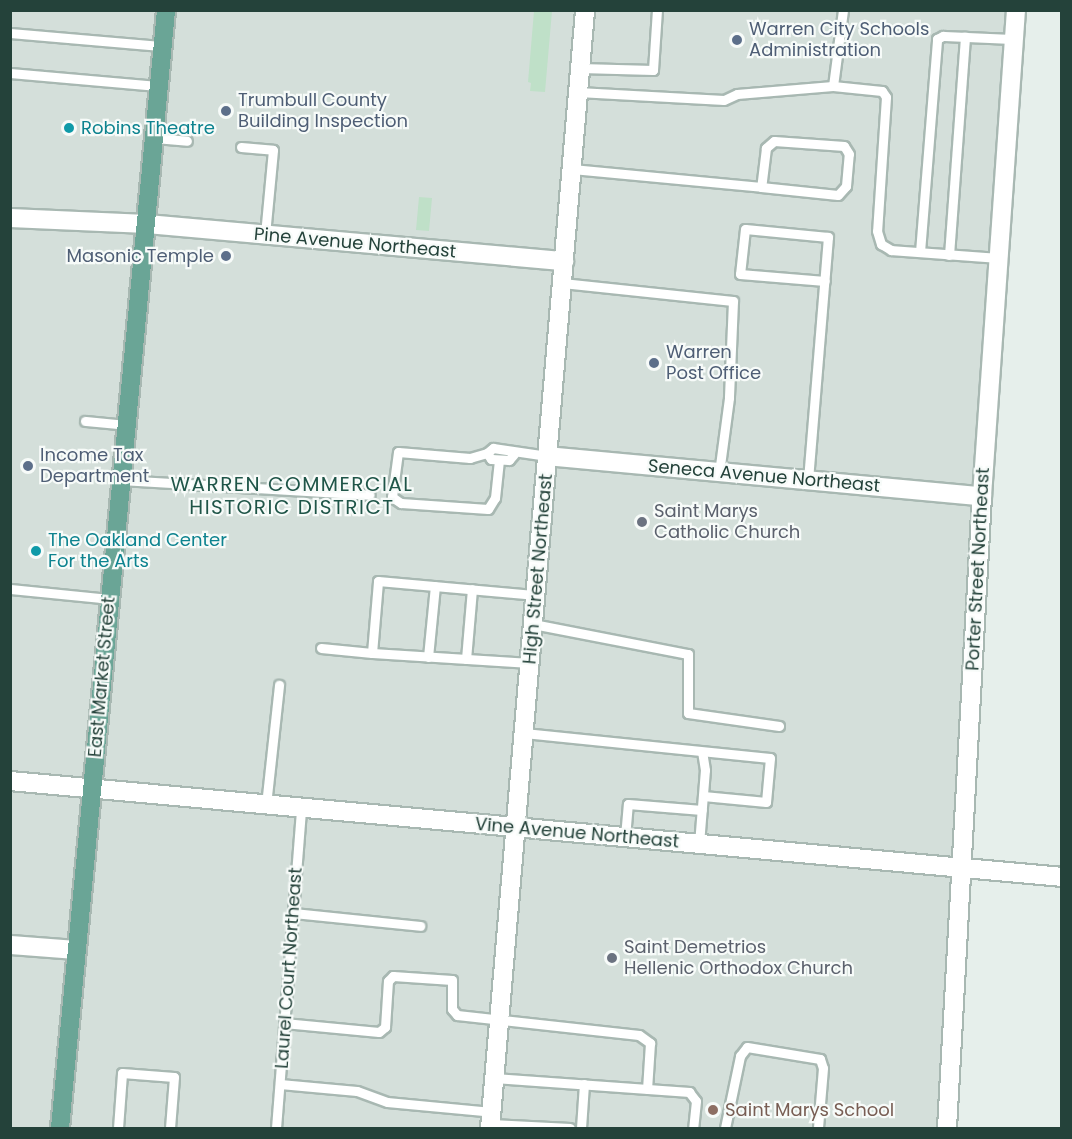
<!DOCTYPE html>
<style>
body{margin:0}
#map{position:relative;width:1072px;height:1139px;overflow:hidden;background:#e6efeb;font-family:Poppins,sans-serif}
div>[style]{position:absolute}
.built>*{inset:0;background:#d4dfda}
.green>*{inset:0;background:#bfe0c8}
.roads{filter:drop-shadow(2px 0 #a8b8b2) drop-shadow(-2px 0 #a8b8b2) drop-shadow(0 2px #a8b8b2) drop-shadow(0 -2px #a8b8b2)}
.service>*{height:9px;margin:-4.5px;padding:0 4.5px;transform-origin:4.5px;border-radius:4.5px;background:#fff}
.minor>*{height:18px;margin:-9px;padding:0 9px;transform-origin:9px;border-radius:9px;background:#fff}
.tertiary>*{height:18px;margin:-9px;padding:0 9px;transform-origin:9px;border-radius:9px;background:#fff}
.primary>*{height:18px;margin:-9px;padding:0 9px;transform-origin:9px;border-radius:9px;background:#6aa596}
.dots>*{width:16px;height:16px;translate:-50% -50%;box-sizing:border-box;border:3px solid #f7fbf9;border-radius:50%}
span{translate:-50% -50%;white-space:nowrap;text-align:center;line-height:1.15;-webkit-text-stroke:4.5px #f7fbf9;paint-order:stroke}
.service-label{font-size:18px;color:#4e5e75}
.left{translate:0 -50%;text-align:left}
.right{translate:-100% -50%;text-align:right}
.culture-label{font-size:18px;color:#0d838f}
.street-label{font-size:18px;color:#24423a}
.worship-label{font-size:18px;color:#5b616d}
.education-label{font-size:18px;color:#785e54}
.neighbourhood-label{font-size:20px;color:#1f5548;letter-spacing:1.5px}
.frame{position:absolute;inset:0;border:12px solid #24423a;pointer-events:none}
</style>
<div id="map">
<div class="built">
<div style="clip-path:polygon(10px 11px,1016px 11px,947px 1128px,11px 1128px)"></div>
</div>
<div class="green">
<div style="clip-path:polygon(534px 11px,552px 11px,545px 92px,530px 91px,531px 83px,528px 82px)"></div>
<div style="clip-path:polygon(419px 197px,432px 198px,429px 231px,416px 230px)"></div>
</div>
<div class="roads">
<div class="service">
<div style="left:10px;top:33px;width:154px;rotate:4.9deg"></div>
<div style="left:580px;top:68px;width:73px;rotate:1.6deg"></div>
<div style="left:653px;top:70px;width:60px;rotate:-86.2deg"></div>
<div style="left:10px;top:73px;width:151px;rotate:5deg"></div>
<div style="left:833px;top:86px;width:77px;rotate:-82.5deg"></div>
<div style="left:578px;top:92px;width:146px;rotate:3.1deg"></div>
<div style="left:724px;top:100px;width:14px;rotate:-25deg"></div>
<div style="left:737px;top:94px;width:96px;rotate:-4.8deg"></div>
<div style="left:833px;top:86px;width:49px;rotate:5.8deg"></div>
<div style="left:882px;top:91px;width:7px;rotate:56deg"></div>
<div style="left:886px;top:97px;width:134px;rotate:93.8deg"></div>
<div style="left:877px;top:231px;width:14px;rotate:73deg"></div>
<div style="left:881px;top:244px;width:12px;rotate:31deg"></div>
<div style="left:891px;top:250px;width:107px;rotate:4.3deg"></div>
<div style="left:155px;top:138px;width:32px;rotate:5deg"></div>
<div style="left:241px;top:147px;width:32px;rotate:5deg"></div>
<div style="left:273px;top:150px;width:85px;rotate:95.4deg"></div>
<div style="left:572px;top:169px;width:190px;rotate:5.4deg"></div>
<div style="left:761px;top:187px;width:77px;rotate:5.9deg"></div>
<div style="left:838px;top:195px;width:12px;rotate:-48deg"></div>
<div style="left:846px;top:186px;width:32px;rotate:-85deg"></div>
<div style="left:849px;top:154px;width:9px;rotate:-122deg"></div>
<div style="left:844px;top:146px;width:70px;rotate:-175.9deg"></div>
<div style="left:774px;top:141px;width:11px;rotate:139deg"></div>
<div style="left:766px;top:148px;width:39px;rotate:97deg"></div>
<div style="left:920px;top:252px;width:214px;rotate:-85.4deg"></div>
<div style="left:937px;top:39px;width:7px;rotate:-27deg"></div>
<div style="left:943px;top:36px;width:70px;rotate:2.5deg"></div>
<div style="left:949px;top:255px;width:219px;rotate:-85.8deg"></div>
<div style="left:562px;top:283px;width:172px;rotate:6deg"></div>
<div style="left:733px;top:301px;width:97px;rotate:92.4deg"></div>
<div style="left:729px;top:398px;width:76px;rotate:97.6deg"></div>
<div style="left:85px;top:421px;width:42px;rotate:5.4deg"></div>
<div style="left:487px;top:453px;width:18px;rotate:164deg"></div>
<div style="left:470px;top:458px;width:72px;rotate:-175.2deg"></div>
<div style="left:398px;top:452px;width:45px;rotate:97.6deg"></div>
<div style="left:392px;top:497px;width:11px;rotate:34deg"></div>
<div style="left:401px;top:503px;width:87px;rotate:3.9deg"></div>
<div style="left:488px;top:509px;width:13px;rotate:-58deg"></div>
<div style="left:495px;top:498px;width:38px;rotate:-84deg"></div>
<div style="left:514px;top:454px;width:8px;rotate:130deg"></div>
<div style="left:509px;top:460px;width:18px;rotate:-177deg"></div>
<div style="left:491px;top:459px;width:7px;rotate:-124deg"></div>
<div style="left:487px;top:453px;width:8px;rotate:-40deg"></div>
<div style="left:493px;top:448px;width:55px;rotate:8.4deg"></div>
<div style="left:121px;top:480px;width:249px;rotate:3.4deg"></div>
<div style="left:808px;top:480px;width:244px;rotate:-85.3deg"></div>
<div style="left:828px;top:237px;width:83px;rotate:-174.5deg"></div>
<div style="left:745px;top:229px;width:45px;rotate:96.3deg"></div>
<div style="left:740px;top:274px;width:85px;rotate:4.7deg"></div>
<div style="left:10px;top:589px;width:100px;rotate:5.7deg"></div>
<div style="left:533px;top:624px;width:158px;rotate:11deg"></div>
<div style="left:688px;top:654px;width:59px;rotate:90deg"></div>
<div style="left:688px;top:713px;width:92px;rotate:8.1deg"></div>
<div style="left:321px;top:648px;width:51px;rotate:5.6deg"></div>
<div style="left:428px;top:657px;width:71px;rotate:-84.4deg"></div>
<div style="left:466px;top:659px;width:70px;rotate:-85.1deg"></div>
<div style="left:530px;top:663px;width:158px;rotate:-176.4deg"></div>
<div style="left:372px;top:653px;width:72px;rotate:-85.2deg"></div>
<div style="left:378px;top:581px;width:159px;rotate:5.1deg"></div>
<div style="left:524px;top:733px;width:247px;rotate:5.8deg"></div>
<div style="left:770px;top:758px;width:44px;rotate:95.2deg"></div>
<div style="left:766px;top:802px;width:63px;rotate:-174.6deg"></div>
<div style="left:266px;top:805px;width:121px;rotate:-83.8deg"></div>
<div style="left:625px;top:837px;width:33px;rotate:-85deg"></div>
<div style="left:628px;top:804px;width:74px;rotate:4.6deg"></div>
<div style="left:699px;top:844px;width:74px;rotate:-85.4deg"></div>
<div style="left:705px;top:770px;width:18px;rotate:-99deg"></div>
<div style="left:293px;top:913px;width:128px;rotate:5.8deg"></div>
<div style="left:284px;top:1023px;width:95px;rotate:5.4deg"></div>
<div style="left:379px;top:1032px;width:8px;rotate:-40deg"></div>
<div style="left:385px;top:1027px;width:46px;rotate:-86.3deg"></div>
<div style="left:388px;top:981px;width:7px;rotate:-45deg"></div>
<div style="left:393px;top:976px;width:59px;rotate:3.9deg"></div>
<div style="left:452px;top:980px;width:29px;rotate:90deg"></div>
<div style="left:452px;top:1009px;width:8px;rotate:50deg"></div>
<div style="left:457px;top:1015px;width:183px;rotate:6.3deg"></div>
<div style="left:639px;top:1035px;width:14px;rotate:36deg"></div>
<div style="left:650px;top:1043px;width:46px;rotate:93.7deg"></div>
<div style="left:494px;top:1078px;width:196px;rotate:4.1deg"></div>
<div style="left:689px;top:1092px;width:11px;rotate:52deg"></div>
<div style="left:696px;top:1101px;width:27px;rotate:96deg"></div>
<div style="left:280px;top:1084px;width:77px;rotate:5.2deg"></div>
<div style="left:357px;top:1091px;width:32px;rotate:20deg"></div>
<div style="left:387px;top:1102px;width:105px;rotate:5.4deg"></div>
<div style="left:491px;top:1124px;width:79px;rotate:2.9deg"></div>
<div style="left:118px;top:1128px;width:55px;rotate:-85.8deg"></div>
<div style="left:122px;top:1073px;width:52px;rotate:4.4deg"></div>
<div style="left:174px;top:1077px;width:51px;rotate:94.5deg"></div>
<div style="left:276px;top:1128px;width:321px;rotate:-85.5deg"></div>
<div style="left:581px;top:1128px;width:44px;rotate:-86.1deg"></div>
<div style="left:725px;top:1128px;width:74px;rotate:-78.2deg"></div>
<div style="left:740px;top:1056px;width:11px;rotate:-52deg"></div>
<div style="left:747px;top:1047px;width:74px;rotate:9.3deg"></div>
<div style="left:820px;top:1059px;width:9px;rotate:72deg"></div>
<div style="left:823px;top:1068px;width:60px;rotate:94.8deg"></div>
</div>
<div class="minor">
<div style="left:547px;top:456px;width:437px;rotate:5.3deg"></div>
<div style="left:10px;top:781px;width:1056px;rotate:5.21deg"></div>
<div style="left:10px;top:945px;width:67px;rotate:4.3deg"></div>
<div style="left:947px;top:1128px;width:633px;rotate:-86.83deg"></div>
<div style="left:982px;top:496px;width:487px;rotate:-86deg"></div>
</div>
<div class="tertiary">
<div style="left:10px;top:218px;width:137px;rotate:2.5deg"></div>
<div style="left:147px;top:224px;width:419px;rotate:5.1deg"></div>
<div style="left:490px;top:1128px;width:1122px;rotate:-85.14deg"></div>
</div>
<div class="primary">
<div style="left:60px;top:1128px;width:1123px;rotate:-84.58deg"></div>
</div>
</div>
<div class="dots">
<div style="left:737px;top:40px;background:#5c6f8a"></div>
<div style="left:226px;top:111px;background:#5c6f8a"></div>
<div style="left:69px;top:128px;background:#0f9aa8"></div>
<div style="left:226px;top:256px;background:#5c6f8a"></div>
<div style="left:654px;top:363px;background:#5c6f8a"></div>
<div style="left:28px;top:466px;background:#5c6f8a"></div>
<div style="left:642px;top:522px;background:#6b7280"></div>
<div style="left:36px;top:551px;background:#0f9aa8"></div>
<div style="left:612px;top:958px;background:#6b7280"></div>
<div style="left:713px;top:1110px;background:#8d6e63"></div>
</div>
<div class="service-label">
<span class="left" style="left:749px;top:40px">Warren City Schools<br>Administration</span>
<span class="left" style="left:238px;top:111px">Trumbull County<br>Building Inspection</span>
<span class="right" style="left:214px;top:256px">Masonic Temple</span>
<span class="left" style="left:666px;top:363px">Warren<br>Post Office</span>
<span class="left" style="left:40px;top:466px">Income Tax<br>Department</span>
</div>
<div class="culture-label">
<span class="left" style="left:81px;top:128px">Robins Theatre</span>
<span class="left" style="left:48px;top:551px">The Oakland Center<br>For the Arts</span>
</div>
<div class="street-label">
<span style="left:355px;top:243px;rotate:5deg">Pine Avenue Northeast</span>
<span style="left:764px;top:476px;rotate:5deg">Seneca Avenue Northeast</span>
<span style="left:538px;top:569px;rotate:-85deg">High Street Northeast</span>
<span style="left:978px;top:569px;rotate:-87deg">Porter Street Northeast</span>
<span style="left:102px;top:677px;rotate:-85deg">East Market Street</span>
<span style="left:577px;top:833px;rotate:5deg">Vine Avenue Northeast</span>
<span style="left:289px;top:968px;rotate:-86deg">Laurel Court Northeast</span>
</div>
<div class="worship-label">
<span class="left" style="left:654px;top:522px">Saint Marys<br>Catholic Church</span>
<span class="left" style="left:624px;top:958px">Saint Demetrios<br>Hellenic Orthodox Church</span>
</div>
<div class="education-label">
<span class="left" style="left:725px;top:1110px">Saint Marys School</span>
</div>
<div class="neighbourhood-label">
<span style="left:292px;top:496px">WARREN COMMERCIAL<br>HISTORIC DISTRICT</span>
</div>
<div class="frame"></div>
</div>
